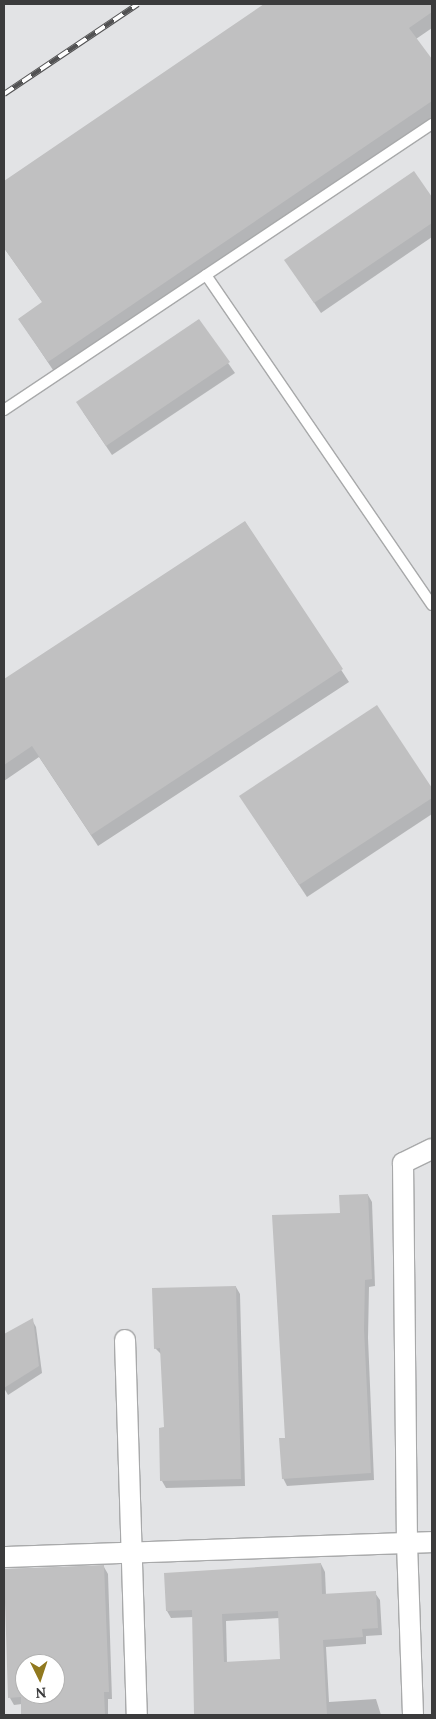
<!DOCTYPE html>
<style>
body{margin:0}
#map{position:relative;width:436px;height:1719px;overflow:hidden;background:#e2e3e5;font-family:Lora,serif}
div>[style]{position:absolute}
.shadow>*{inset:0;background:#0003}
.building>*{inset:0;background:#c0c0c1}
.roads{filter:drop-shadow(1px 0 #a8a9aa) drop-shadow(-1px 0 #a8a9aa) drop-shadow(0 1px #a8a9aa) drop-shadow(0 -1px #a8a9aa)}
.lane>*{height:10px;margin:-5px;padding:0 5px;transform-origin:5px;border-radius:5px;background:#fff}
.street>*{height:20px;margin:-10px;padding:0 10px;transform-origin:10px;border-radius:10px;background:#fff}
.rail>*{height:5.5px;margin-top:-2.75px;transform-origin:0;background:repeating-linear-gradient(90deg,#fff 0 11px,#525253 0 22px);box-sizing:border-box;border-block:1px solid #525253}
span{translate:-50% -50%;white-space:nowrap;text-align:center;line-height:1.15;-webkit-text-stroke:5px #fff;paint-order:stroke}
.frame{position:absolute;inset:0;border:5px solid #3b3b3c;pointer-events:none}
.north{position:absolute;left:15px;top:1654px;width:50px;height:50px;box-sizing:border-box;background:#fff;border:1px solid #b1b1b1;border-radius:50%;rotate:176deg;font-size:14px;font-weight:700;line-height:20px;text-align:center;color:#3b3b3c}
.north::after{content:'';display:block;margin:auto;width:18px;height:22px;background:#91791f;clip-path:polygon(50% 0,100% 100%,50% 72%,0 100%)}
</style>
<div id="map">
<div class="shadow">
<div style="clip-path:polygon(268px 4px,432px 4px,432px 28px,416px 39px,432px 61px,432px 117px,55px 373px,19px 319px,43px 303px,4px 248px,4px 183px)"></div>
<div style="clip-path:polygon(414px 173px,432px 200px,432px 237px,321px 313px,292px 270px)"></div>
<div style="clip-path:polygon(198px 320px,235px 373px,112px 455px,83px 412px)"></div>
<div style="clip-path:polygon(245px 522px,349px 682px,98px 846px,39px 757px,4px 781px,4px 681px)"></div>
<div style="clip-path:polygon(377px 707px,432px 790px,432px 814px,307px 897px,248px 808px)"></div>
<div style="clip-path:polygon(368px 1195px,372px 1202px,375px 1286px,369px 1287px,368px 1338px,374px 1480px,287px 1486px,283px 1478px,287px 1439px,342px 1214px)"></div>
<div style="clip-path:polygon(236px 1287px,240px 1294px,245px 1486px,166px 1488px,162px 1481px,165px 1429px,162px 1355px,155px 1348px)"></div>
<div style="clip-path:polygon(32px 1320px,36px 1327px,42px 1373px,8px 1395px,4px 1388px,4px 1335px)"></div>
<div style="clip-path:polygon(evenodd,321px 1564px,325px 1572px,326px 1595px,375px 1593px,380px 1600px,382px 1635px,366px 1636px,366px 1644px,326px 1647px,329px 1702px,376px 1699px,381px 1715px,197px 1715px,194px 1617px,171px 1618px,167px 1611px,321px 1564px,279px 1618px,282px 1660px,227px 1663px,226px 1621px,279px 1618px)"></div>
<div style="clip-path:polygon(evenodd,104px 1567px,108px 1574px,112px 1699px,108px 1699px,108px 1715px,23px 1715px,22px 1704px,14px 1705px,10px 1698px,4px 1569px,104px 1567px,25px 1664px,55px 1664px,55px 1694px,25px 1694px,25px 1664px)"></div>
</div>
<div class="building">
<div style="clip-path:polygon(264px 4px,432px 4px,432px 12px,409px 28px,432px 59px,432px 101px,48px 362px,18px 319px,42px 302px,4px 248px,4px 181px)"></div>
<div style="clip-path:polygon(414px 171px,432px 197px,432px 223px,314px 303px,284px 260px)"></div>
<div style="clip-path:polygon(199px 319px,230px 362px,106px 446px,76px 402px)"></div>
<div style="clip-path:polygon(245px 521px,343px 669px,91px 835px,32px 746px,4px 765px,4px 679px)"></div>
<div style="clip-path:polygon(377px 705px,432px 788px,432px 798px,299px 885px,239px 796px)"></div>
<div style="clip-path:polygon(368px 1194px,372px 1279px,365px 1280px,364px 1329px,371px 1473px,282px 1479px,279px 1438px,285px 1438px,272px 1215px,340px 1213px,339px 1195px)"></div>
<div style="clip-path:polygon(236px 1286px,241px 1479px,160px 1481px,159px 1428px,164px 1427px,160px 1348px,154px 1349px,152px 1288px)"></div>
<div style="clip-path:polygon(33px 1318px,39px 1366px,4px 1388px,4px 1334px)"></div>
<div style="clip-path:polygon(evenodd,321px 1563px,322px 1594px,376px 1591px,378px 1628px,362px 1629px,363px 1637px,323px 1640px,327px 1715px,194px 1715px,192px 1610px,166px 1611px,164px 1573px,321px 1563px,278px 1611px,280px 1659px,224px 1662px,222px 1614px,278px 1611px)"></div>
<div style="clip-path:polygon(evenodd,104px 1565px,109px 1692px,104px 1692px,105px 1715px,21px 1715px,21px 1697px,8px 1698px,4px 1569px,104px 1565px,25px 1664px,55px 1664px,55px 1694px,25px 1694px,25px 1664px)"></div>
</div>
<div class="roads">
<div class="lane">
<div style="left:206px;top:275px;width:400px;rotate:55.6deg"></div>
<div style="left:4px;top:410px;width:515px;rotate:-33.75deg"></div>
</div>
<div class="street">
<div style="left:125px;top:1340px;width:375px;rotate:88.2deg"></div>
<div style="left:4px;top:1557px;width:428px;rotate:-2deg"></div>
<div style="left:413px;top:1715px;width:172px;rotate:-92deg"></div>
<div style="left:407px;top:1543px;width:380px;rotate:-90.6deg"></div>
<div style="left:403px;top:1163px;width:32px;rotate:-26deg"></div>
</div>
</div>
<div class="rail">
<div style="left:4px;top:94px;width:161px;rotate:-33.9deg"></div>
</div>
<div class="frame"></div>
<div class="north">N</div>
</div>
